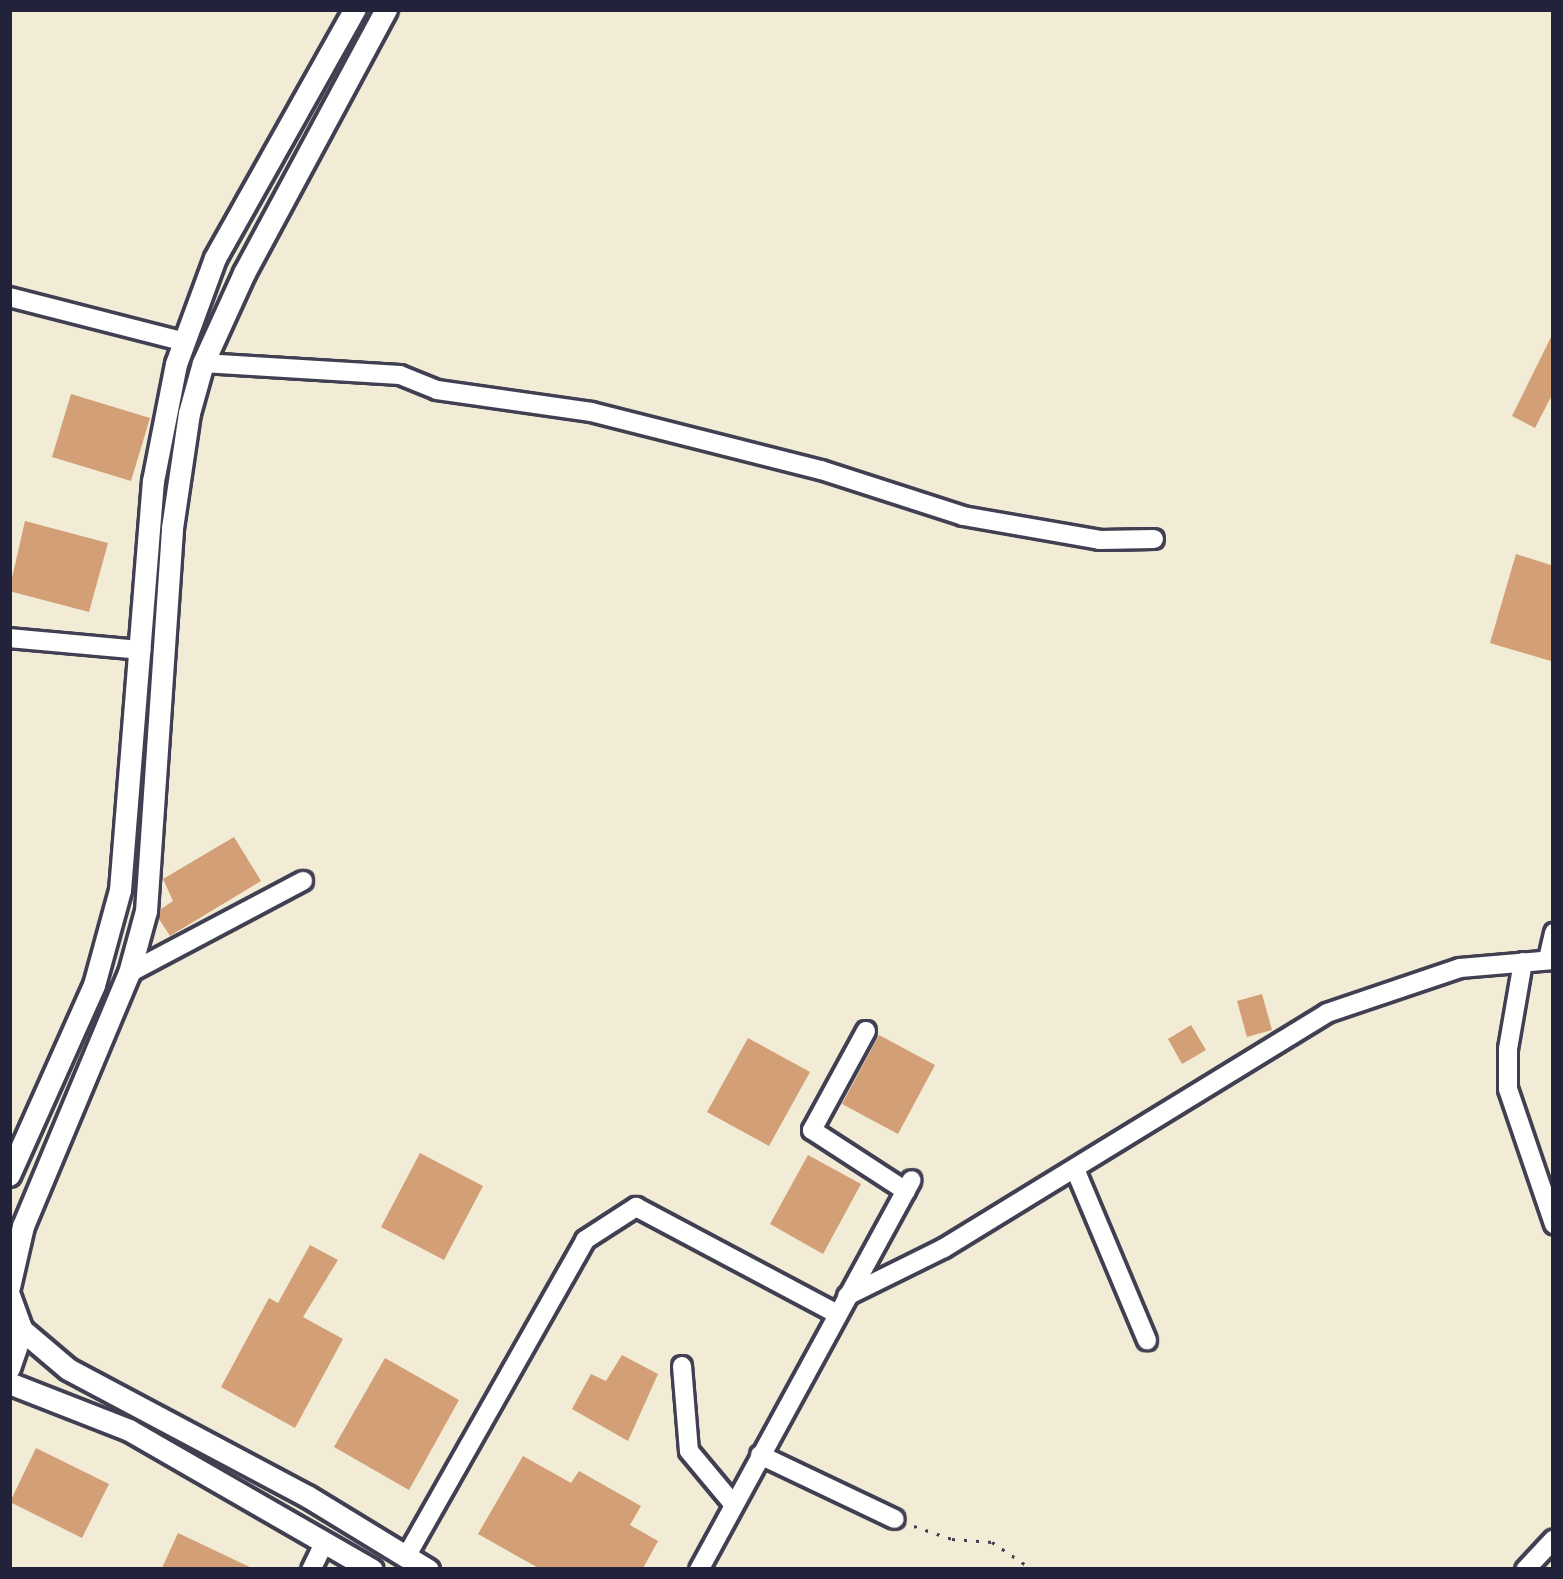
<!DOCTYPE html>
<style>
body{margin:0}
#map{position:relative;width:1563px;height:1579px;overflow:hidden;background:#f2ecd6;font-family:Sriracha,sans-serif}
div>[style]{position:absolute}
.building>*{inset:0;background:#d29f77}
.path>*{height:3px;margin-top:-1.5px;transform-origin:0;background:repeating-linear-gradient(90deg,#414052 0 3px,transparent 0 12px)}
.roads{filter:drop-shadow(3px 0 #414052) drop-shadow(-3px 0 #414052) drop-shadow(0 3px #414052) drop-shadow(0 -3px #414052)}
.minor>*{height:18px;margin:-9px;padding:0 9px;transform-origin:9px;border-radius:9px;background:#fff}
.major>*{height:21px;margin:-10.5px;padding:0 10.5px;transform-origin:10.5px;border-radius:10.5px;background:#fff}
span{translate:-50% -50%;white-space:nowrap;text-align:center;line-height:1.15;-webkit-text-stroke:9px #fff;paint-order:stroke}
.frame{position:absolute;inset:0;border:12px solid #22223b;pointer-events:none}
</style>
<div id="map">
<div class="building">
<div style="clip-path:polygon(1554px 331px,1554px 391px,1535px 428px,1512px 416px)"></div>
<div style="clip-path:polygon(71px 394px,150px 418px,131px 481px,52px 457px)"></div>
<div style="clip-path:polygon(25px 521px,108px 543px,89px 612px,9px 591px)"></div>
<div style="clip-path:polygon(1516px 554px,1554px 566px,1554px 662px,1490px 643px)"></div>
<div style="clip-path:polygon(234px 837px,261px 881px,170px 936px,159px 919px,161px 909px,173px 901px,163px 879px)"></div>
<div style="clip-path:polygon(1262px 994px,1272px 1030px,1247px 1037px,1237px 1001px)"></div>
<div style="clip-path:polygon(1191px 1025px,1206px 1050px,1182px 1064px,1168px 1039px)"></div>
<div style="clip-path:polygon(879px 1035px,935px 1065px,898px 1134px,842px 1104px)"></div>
<div style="clip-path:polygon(748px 1038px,810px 1072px,769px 1146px,707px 1112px)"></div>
<div style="clip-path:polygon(420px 1153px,483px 1186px,444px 1260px,381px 1227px)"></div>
<div style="clip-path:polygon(808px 1155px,861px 1184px,823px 1254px,770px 1224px)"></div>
<div style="clip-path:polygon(310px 1245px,338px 1260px,303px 1317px,343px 1339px,295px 1428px,221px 1387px,269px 1298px,278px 1303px)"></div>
<div style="clip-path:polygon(622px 1355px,658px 1374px,628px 1441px,572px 1409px,591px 1374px,606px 1381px)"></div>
<div style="clip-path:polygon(385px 1358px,459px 1400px,409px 1490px,334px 1447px)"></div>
<div style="clip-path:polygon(36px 1448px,109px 1484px,82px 1538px,10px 1502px)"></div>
<div style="clip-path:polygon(523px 1456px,571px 1483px,579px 1471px,641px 1506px,630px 1525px,658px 1541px,642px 1570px,542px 1570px,478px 1534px)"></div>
<div style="clip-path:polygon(178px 1533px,256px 1570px,161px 1570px)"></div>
</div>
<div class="path">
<div style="left:914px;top:1526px;width:40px;rotate:18.9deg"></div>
<div style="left:952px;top:1539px;width:40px;rotate:4.3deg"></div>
<div style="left:992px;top:1542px;width:41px;rotate:34.1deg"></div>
</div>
<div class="roads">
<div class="minor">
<div style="left:9px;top:297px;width:182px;rotate:14.3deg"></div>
<div style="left:203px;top:363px;width:197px;rotate:3.5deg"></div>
<div style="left:400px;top:375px;width:40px;rotate:22deg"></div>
<div style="left:437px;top:390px;width:156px;rotate:8.1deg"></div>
<div style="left:591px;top:412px;width:237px;rotate:14.2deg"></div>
<div style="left:821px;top:470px;width:149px;rotate:17.9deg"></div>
<div style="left:963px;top:516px;width:139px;rotate:9.9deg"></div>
<div style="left:1100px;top:540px;width:54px;rotate:-1.1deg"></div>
<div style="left:9px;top:638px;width:133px;rotate:5.2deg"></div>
<div style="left:1548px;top:959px;width:27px;rotate:-77deg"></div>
<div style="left:1523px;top:962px;width:88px;rotate:99.8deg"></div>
<div style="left:1508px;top:1049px;width:40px;rotate:90deg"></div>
<div style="left:1508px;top:1089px;width:143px;rotate:71.2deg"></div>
<div style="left:129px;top:973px;width:197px;rotate:-27.9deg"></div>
<div style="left:866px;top:1031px;width:113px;rotate:118.6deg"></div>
<div style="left:812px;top:1130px;width:112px;rotate:33deg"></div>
<div style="left:1075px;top:1169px;width:186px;rotate:67.2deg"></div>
<div style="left:847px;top:1296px;width:108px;rotate:-26.3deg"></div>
<div style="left:944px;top:1248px;width:449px;rotate:-31.5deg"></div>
<div style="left:1327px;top:1013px;width:140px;rotate:-18.7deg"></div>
<div style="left:1460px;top:968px;width:94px;rotate:-4.9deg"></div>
<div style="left:682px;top:1366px;width:85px;rotate:85.3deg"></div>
<div style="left:689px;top:1451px;width:70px;rotate:50.2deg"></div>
<div style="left:760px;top:1455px;width:149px;rotate:25.4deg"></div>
<div style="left:406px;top:1557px;width:364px;rotate:-60.5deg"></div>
<div style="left:585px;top:1240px;width:61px;rotate:-32.9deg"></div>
<div style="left:636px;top:1207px;width:228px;rotate:28deg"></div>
<div style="left:311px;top:1570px;width:30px;rotate:-64deg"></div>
<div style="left:699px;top:1570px;width:444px;rotate:-61.4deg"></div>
<div style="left:1525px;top:1570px;width:42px;rotate:-46.9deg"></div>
</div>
<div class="major">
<div style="left:9px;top:1175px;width:208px;rotate:-65.9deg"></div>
<div style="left:94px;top:985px;width:98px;rotate:-74.7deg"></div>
<div style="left:120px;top:890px;width:410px;rotate:-85.4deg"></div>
<div style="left:153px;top:481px;width:119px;rotate:-78.9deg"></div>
<div style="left:176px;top:364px;width:113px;rotate:-69.8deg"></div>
<div style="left:215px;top:258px;width:286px;rotate:-60.7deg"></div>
<div style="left:9px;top:1287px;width:63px;rotate:-77.1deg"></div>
<div style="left:23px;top:1226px;width:274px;rotate:-67.3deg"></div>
<div style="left:129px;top:973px;width:64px;rotate:-74.7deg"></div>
<div style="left:146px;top:911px;width:384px;rotate:-86.1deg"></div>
<div style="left:172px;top:528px;width:116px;rotate:-81.6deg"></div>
<div style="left:189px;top:413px;width:52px;rotate:-74.4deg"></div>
<div style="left:203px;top:363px;width:99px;rotate:-65.5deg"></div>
<div style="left:244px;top:273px;width:300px;rotate:-61.7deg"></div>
<div style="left:9px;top:1295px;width:37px;rotate:70deg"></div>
<div style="left:22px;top:1330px;width:40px;rotate:108.9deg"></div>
<div style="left:22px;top:1330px;width:60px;rotate:40.3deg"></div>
<div style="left:68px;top:1369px;width:271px;rotate:28deg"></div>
<div style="left:307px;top:1496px;width:142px;rotate:31.4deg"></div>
<div style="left:9px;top:1383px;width:129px;rotate:21.4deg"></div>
<div style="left:129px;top:1430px;width:280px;rotate:29.9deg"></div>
</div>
</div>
<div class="frame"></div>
</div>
